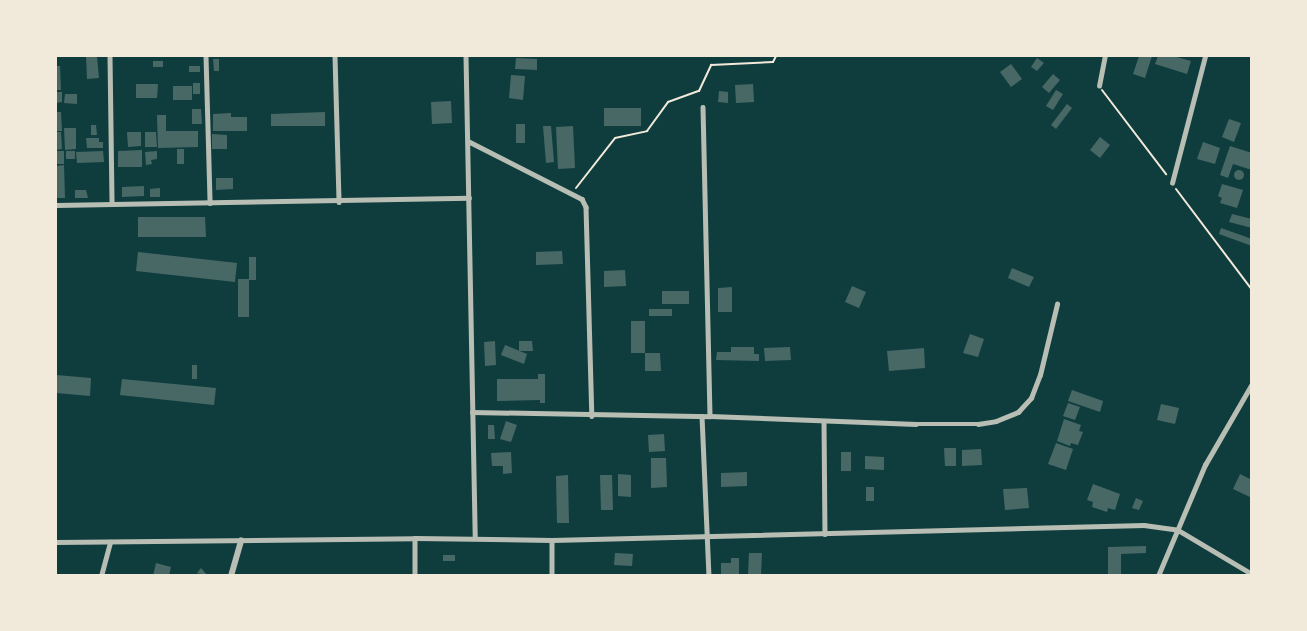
<!DOCTYPE html>
<style>
body{margin:0}
#map{position:relative;width:1307px;height:631px;overflow:hidden;background:#0f3d3e;font-family:"DM Sans",sans-serif}
div>[style]{position:absolute}
.building>*{inset:0;background:#486865}
.round{border-radius:50%}
.path>*{height:2px;margin:-1px;padding:0 1px;transform-origin:1px;border-radius:1px;background:#f1e9da}
.minor>*{height:4.5px;margin:-2.25px;padding:0 2.25px;transform-origin:2.25px;border-radius:2.25px;background:#b8beb3}
.tertiary>*{height:6px;margin:-3px;padding:0 3px;transform-origin:3px;border-radius:3px;background:#b8beb3}
span{translate:-50% -50%;white-space:nowrap;text-align:center;line-height:1.15;-webkit-text-stroke:4.5px #f1e9da;paint-order:stroke}
.frame{position:absolute;inset:0;border:57px solid #f1e9da;pointer-events:none}
</style>
<div id="map">
<div class="building">
<div style="clip-path:polygon(86px 56px,97px 56px,99px 78px,87px 79px)"></div>
<div style="clip-path:polygon(1139px 56px,1152px 56px,1145px 78px,1133px 74px)"></div>
<div style="clip-path:polygon(1158px 56px,1173px 56px,1191px 61px,1187px 74px,1155px 64px)"></div>
<div style="clip-path:polygon(516px 58px,537px 59px,537px 70px,515px 69px)"></div>
<div style="clip-path:polygon(1037px 58px,1044px 63px,1037px 71px,1031px 67px)"></div>
<div style="clip-path:polygon(213px 59px,219px 59px,219px 71px,214px 71px)"></div>
<div style="clip-path:polygon(153px 61px,163px 61px,163px 67px,153px 67px)"></div>
<div style="clip-path:polygon(1011px 64px,1022px 79px,1011px 87px,1000px 72px)"></div>
<div style="clip-path:polygon(56px 66px,60px 66px,61px 90px,56px 90px)"></div>
<div style="clip-path:polygon(189px 66px,200px 66px,200px 72px,189px 72px)"></div>
<div style="clip-path:polygon(1053px 74px,1060px 80px,1049px 93px,1042px 87px)"></div>
<div style="clip-path:polygon(511px 75px,525px 76px,523px 100px,509px 98px)"></div>
<div style="clip-path:polygon(193px 83px,200px 83px,200px 94px,193px 94px)"></div>
<div style="clip-path:polygon(136px 84px,158px 84px,157px 98px,136px 98px)"></div>
<div style="clip-path:polygon(753px 84px,754px 102px,736px 103px,735px 85px)"></div>
<div style="clip-path:polygon(173px 86px,192px 86px,192px 100px,173px 100px)"></div>
<div style="clip-path:polygon(1056px 90px,1063px 94px,1053px 110px,1046px 106px)"></div>
<div style="clip-path:polygon(719px 91px,728px 92px,728px 103px,718px 102px)"></div>
<div style="clip-path:polygon(56px 92px,62px 92px,62px 102px,56px 103px)"></div>
<div style="clip-path:polygon(65px 94px,77px 94px,77px 104px,64px 103px)"></div>
<div style="clip-path:polygon(451px 101px,452px 123px,432px 124px,431px 102px)"></div>
<div style="clip-path:polygon(1067px 104px,1072px 108px,1056px 129px,1051px 125px)"></div>
<div style="clip-path:polygon(604px 108px,641px 108px,641px 126px,604px 126px)"></div>
<div style="clip-path:polygon(192px 109px,201px 109px,202px 124px,192px 124px)"></div>
<div style="clip-path:polygon(56px 112px,61px 112px,62px 131px,56px 131px)"></div>
<div style="clip-path:polygon(325px 112px,325px 126px,271px 126px,271px 114px)"></div>
<div style="clip-path:polygon(231px 113px,231px 117px,247px 117px,247px 131px,213px 131px,213px 114px)"></div>
<div style="clip-path:polygon(157px 115px,166px 115px,166px 131px,198px 131px,198px 147px,158px 148px)"></div>
<div style="clip-path:polygon(1229px 119px,1241px 123px,1234px 142px,1222px 137px)"></div>
<div style="clip-path:polygon(516px 124px,525px 124px,525px 143px,516px 143px)"></div>
<div style="clip-path:polygon(91px 125px,96px 125px,97px 135px,91px 135px)"></div>
<div style="clip-path:polygon(543px 126px,551px 126px,554px 162px,546px 163px)"></div>
<div style="clip-path:polygon(573px 126px,575px 168px,558px 169px,556px 127px)"></div>
<div style="clip-path:polygon(64px 128px,76px 128px,76px 149px,65px 150px)"></div>
<div style="clip-path:polygon(56px 132px,61px 132px,62px 149px,56px 150px)"></div>
<div style="clip-path:polygon(127px 132px,141px 132px,141px 146px,128px 147px)"></div>
<div style="clip-path:polygon(145px 132px,156px 132px,157px 147px,145px 147px)"></div>
<div style="clip-path:polygon(212px 134px,227px 135px,227px 149px,212px 149px)"></div>
<div style="clip-path:polygon(1100px 137px,1110px 145px,1100px 158px,1090px 150px)"></div>
<div style="clip-path:polygon(86px 138px,99px 138px,99px 142px,103px 142px,103px 148px,87px 148px)"></div>
<div style="clip-path:polygon(1203px 142px,1220px 148px,1215px 164px,1197px 159px)"></div>
<div style="clip-path:polygon(1230px 146px,1252px 153px,1252px 170px,1233px 164px,1228px 178px,1220px 175px)"></div>
<div style="clip-path:polygon(177px 149px,184px 149px,184px 164px,177px 164px)"></div>
<div style="clip-path:polygon(142px 150px,142px 167px,118px 167px,118px 151px)"></div>
<div style="clip-path:polygon(56px 151px,64px 151px,64px 164px,56px 164px)"></div>
<div style="clip-path:polygon(66px 151px,75px 151px,75px 159px,66px 159px)"></div>
<div style="clip-path:polygon(103px 151px,104px 162px,77px 163px,76px 152px)"></div>
<div style="clip-path:polygon(157px 151px,157px 159px,151px 160px,152px 164px,146px 165px,145px 152px)"></div>
<div style="clip-path:polygon(64px 165px,65px 198px,56px 198px,56px 166px)"></div>
<div class="round" style="left:1234px;top:170px;width:10px;height:10px"></div>
<div style="clip-path:polygon(216px 178px,233px 178px,233px 189px,216px 190px)"></div>
<div style="clip-path:polygon(1222px 184px,1243px 190px,1237px 208px,1220px 203px,1222px 198px,1218px 196px)"></div>
<div style="clip-path:polygon(144px 186px,144px 196px,122px 197px,122px 187px)"></div>
<div style="clip-path:polygon(160px 188px,160px 197px,150px 197px,150px 189px)"></div>
<div style="clip-path:polygon(75px 190px,86px 190px,88px 198px,75px 198px)"></div>
<div style="clip-path:polygon(1232px 214px,1252px 219px,1252px 228px,1229px 222px)"></div>
<div style="clip-path:polygon(138px 217px,205px 217px,206px 237px,138px 237px)"></div>
<div style="clip-path:polygon(1221px 228px,1252px 239px,1252px 246px,1219px 234px)"></div>
<div style="clip-path:polygon(562px 251px,563px 264px,536px 265px,536px 252px)"></div>
<div style="clip-path:polygon(138px 252px,237px 263px,235px 282px,136px 271px)"></div>
<div style="clip-path:polygon(249px 257px,256px 257px,256px 280px,249px 280px)"></div>
<div style="clip-path:polygon(1012px 268px,1034px 277px,1029px 287px,1008px 278px)"></div>
<div style="clip-path:polygon(625px 270px,626px 286px,604px 287px,604px 271px)"></div>
<div style="clip-path:polygon(238px 279px,249px 279px,249px 317px,238px 317px)"></div>
<div style="clip-path:polygon(852px 286px,866px 292px,859px 308px,845px 302px)"></div>
<div style="clip-path:polygon(732px 287px,732px 312px,718px 312px,718px 288px)"></div>
<div style="clip-path:polygon(662px 291px,689px 291px,689px 304px,662px 304px)"></div>
<div style="clip-path:polygon(649px 309px,672px 309px,672px 316px,649px 316px)"></div>
<div style="clip-path:polygon(631px 321px,645px 321px,645px 353px,660px 353px,661px 371px,645px 371px,645px 353px,631px 353px)"></div>
<div style="clip-path:polygon(970px 334px,984px 339px,978px 357px,963px 353px)"></div>
<div style="clip-path:polygon(495px 341px,496px 365px,485px 366px,484px 342px)"></div>
<div style="clip-path:polygon(519px 341px,532px 341px,533px 351px,519px 351px)"></div>
<div style="clip-path:polygon(505px 345px,527px 354px,524px 364px,501px 355px)"></div>
<div style="clip-path:polygon(731px 347px,754px 347px,754px 354px,759px 354px,759px 361px,716px 360px,717px 352px,731px 352px)"></div>
<div style="clip-path:polygon(790px 347px,791px 360px,765px 361px,764px 348px)"></div>
<div style="clip-path:polygon(924px 348px,925px 368px,889px 371px,887px 351px)"></div>
<div style="clip-path:polygon(192px 365px,197px 365px,197px 379px,192px 379px)"></div>
<div style="clip-path:polygon(538px 374px,545px 374px,545px 403px,540px 403px,540px 400px,497px 401px,497px 379px,538px 379px)"></div>
<div style="clip-path:polygon(56px 375px,91px 378px,90px 396px,56px 393px)"></div>
<div style="clip-path:polygon(122px 379px,216px 388px,214px 405px,120px 395px)"></div>
<div style="clip-path:polygon(1072px 390px,1103px 401px,1100px 412px,1068px 401px)"></div>
<div style="clip-path:polygon(1068px 403px,1080px 407px,1075px 420px,1063px 416px)"></div>
<div style="clip-path:polygon(1161px 404px,1179px 408px,1175px 424px,1157px 420px)"></div>
<div style="clip-path:polygon(1064px 419px,1081px 425px,1079px 431px,1083px 432px,1078px 445px,1071px 443px,1070px 446px,1057px 441px)"></div>
<div style="clip-path:polygon(506px 421px,517px 425px,511px 442px,500px 439px)"></div>
<div style="clip-path:polygon(488px 425px,494px 425px,495px 439px,488px 439px)"></div>
<div style="clip-path:polygon(664px 434px,665px 451px,649px 452px,648px 435px)"></div>
<div style="clip-path:polygon(1056px 443px,1073px 449px,1066px 470px,1048px 464px)"></div>
<div style="clip-path:polygon(944px 448px,956px 448px,956px 466px,945px 466px)"></div>
<div style="clip-path:polygon(981px 449px,982px 465px,962px 466px,962px 450px)"></div>
<div style="clip-path:polygon(511px 452px,512px 473px,503px 474px,503px 466px,492px 466px,491px 453px)"></div>
<div style="clip-path:polygon(841px 452px,851px 452px,851px 471px,841px 471px)"></div>
<div style="clip-path:polygon(865px 456px,884px 457px,884px 470px,865px 469px)"></div>
<div style="clip-path:polygon(651px 458px,666px 458px,667px 487px,651px 488px)"></div>
<div style="clip-path:polygon(747px 472px,747px 486px,721px 487px,721px 473px)"></div>
<div style="clip-path:polygon(618px 474px,631px 475px,631px 497px,618px 496px)"></div>
<div style="clip-path:polygon(1240px 474px,1252px 480px,1252px 498px,1233px 489px)"></div>
<div style="clip-path:polygon(568px 475px,569px 523px,557px 523px,556px 476px)"></div>
<div style="clip-path:polygon(600px 475px,612px 475px,613px 510px,601px 510px)"></div>
<div style="clip-path:polygon(1093px 484px,1120px 494px,1115px 510px,1108px 508px,1107px 512px,1092px 507px,1093px 502px,1087px 500px)"></div>
<div style="clip-path:polygon(866px 487px,874px 487px,874px 501px,866px 501px)"></div>
<div style="clip-path:polygon(1027px 488px,1029px 508px,1005px 510px,1003px 489px)"></div>
<div style="clip-path:polygon(1136px 498px,1143px 501px,1139px 510px,1132px 508px)"></div>
<div style="clip-path:polygon(1146px 546px,1146px 553px,1121px 554px,1121px 576px,1108px 576px,1108px 547px)"></div>
<div style="clip-path:polygon(615px 553px,633px 554px,632px 566px,614px 565px)"></div>
<div style="clip-path:polygon(749px 553px,762px 553px,761px 575px,748px 575px)"></div>
<div style="clip-path:polygon(443px 555px,455px 555px,455px 561px,443px 561px)"></div>
<div style="clip-path:polygon(731px 558px,739px 558px,739px 576px,721px 576px,721px 563px,731px 563px)"></div>
<div style="clip-path:polygon(156px 563px,171px 567px,169px 576px,153px 576px)"></div>
<div style="clip-path:polygon(201px 568px,208px 576px,197px 573px)"></div>
</div>
<div class="path">
<div style="left:1102px;top:90px;width:106px;rotate:52.7deg"></div>
<div style="left:576px;top:188px;width:63px;rotate:-52deg"></div>
<div style="left:615px;top:138px;width:33px;rotate:-12deg"></div>
<div style="left:647px;top:131px;width:36px;rotate:-54deg"></div>
<div style="left:668px;top:102px;width:33px;rotate:-20deg"></div>
<div style="left:699px;top:91px;width:29px;rotate:-65deg"></div>
<div style="left:711px;top:65px;width:62px;rotate:-2.8deg"></div>
<div style="left:773px;top:62px;width:7px;rotate:-63deg"></div>
<div style="left:1176px;top:189px;width:126px;rotate:53deg"></div>
</div>
<div class="minor">
<div style="left:110px;top:56px;width:148px;rotate:89.2deg"></div>
<div style="left:206px;top:56px;width:147px;rotate:88.4deg"></div>
<div style="left:335px;top:56px;width:146px;rotate:88.4deg"></div>
<div style="left:466px;top:56px;width:482px;rotate:88.9deg"></div>
<div style="left:1099px;top:86px;width:31px;rotate:-79deg"></div>
<div style="left:703px;top:107px;width:309px;rotate:88.7deg"></div>
<div style="left:468px;top:141px;width:128px;rotate:27deg"></div>
<div style="left:582px;top:199px;width:9px;rotate:63deg"></div>
<div style="left:586px;top:207px;width:209px;rotate:88.4deg"></div>
<div style="left:1172px;top:183px;width:131px;rotate:-75.4deg"></div>
<div style="left:56px;top:205px;width:413px;rotate:-1deg"></div>
<div style="left:472px;top:412px;width:238px;rotate:1deg"></div>
<div style="left:710px;top:416px;width:206px;rotate:2.2deg"></div>
<div style="left:916px;top:424px;width:62px"></div>
<div style="left:978px;top:424px;width:18px;rotate:-9deg"></div>
<div style="left:996px;top:421px;width:24px;rotate:-22deg"></div>
<div style="left:1018px;top:412px;width:19px;rotate:-47deg"></div>
<div style="left:1031px;top:398px;width:25px;rotate:-69deg"></div>
<div style="left:1040px;top:375px;width:73px;rotate:-76.5deg"></div>
<div style="left:702px;top:416px;width:160px;rotate:87.5deg"></div>
<div style="left:824px;top:421px;width:113px;rotate:89.5deg"></div>
<div style="left:415px;top:538px;width:38px;rotate:90deg"></div>
<div style="left:552px;top:540px;width:36px;rotate:90deg"></div>
<div style="left:56px;top:542px;width:359px;rotate:-0.6deg"></div>
<div style="left:415px;top:538px;width:137px;rotate:0.8deg"></div>
<div style="left:552px;top:540px;width:592px;rotate:-1.45deg"></div>
<div style="left:1144px;top:525px;width:34px;rotate:8deg"></div>
<div style="left:1178px;top:530px;width:86px;rotate:30.7deg"></div>
<div style="left:101px;top:576px;width:35px;rotate:-75deg"></div>
<div style="left:1158px;top:576px;width:121px;rotate:-67.1deg"></div>
<div style="left:1205px;top:465px;width:94px;rotate:-59.9deg"></div>
</div>
<div class="tertiary">
<div style="left:231px;top:576px;width:37px;rotate:-74deg"></div>
</div>
<div class="frame"></div>
</div>
